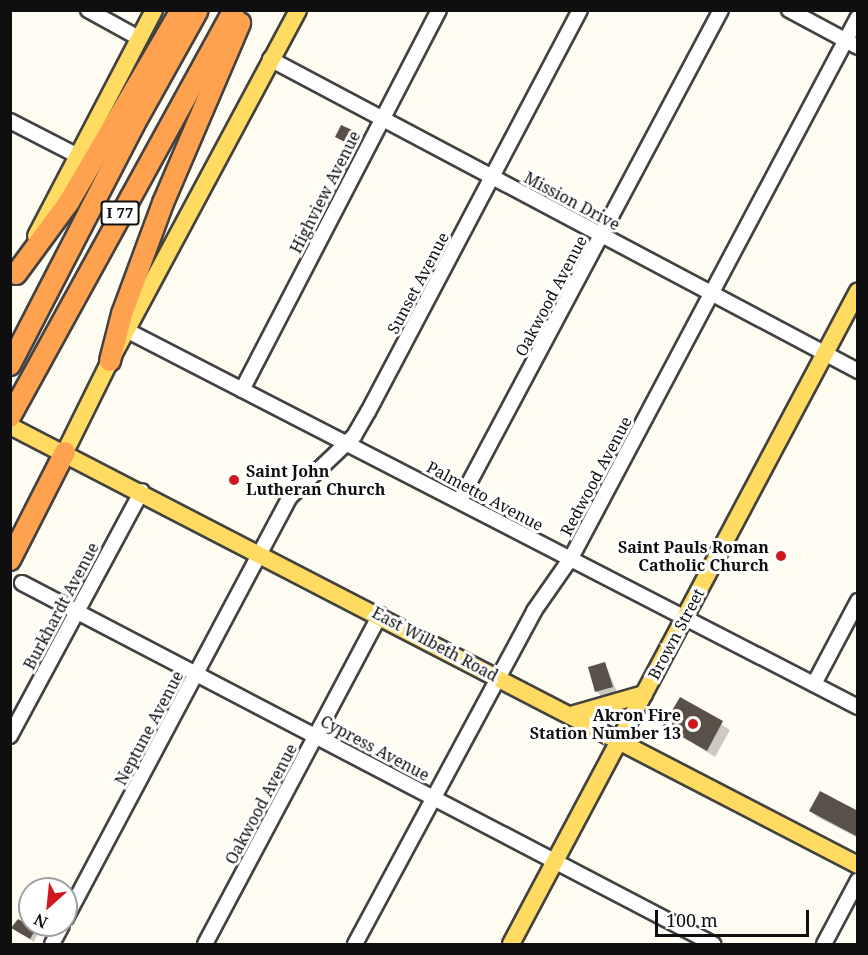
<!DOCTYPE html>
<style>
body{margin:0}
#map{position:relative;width:868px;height:955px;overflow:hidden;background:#fffcf1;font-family:"Noto Serif",serif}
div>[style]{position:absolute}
.shadow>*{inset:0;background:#0003}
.building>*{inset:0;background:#59504a}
.roads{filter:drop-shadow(2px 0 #424242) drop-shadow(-2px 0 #424242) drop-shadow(0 2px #424242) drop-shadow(0 -2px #424242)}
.minor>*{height:14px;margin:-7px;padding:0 7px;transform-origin:7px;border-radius:7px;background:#fff}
.major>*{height:16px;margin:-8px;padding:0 8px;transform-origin:8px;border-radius:8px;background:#ffdb61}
.highway>*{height:20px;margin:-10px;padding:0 10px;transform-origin:10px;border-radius:10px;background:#ffa24f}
.dots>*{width:16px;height:16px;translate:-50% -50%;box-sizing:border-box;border:3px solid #fff;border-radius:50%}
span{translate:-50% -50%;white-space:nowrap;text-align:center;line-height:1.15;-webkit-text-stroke:6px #fff;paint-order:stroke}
.shield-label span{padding:2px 4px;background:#fff;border:2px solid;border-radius:4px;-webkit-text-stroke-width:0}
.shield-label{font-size:15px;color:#0f0f0f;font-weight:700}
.street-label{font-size:16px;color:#0f0f0f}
.poi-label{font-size:16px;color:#0f0f0f;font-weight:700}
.left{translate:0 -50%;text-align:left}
.right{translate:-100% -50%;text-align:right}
.frame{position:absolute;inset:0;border:12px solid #0f0f0f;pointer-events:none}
.north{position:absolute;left:18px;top:877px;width:60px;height:60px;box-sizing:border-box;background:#fff;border:2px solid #9f9f9f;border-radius:50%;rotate:207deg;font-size:16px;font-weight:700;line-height:24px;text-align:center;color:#0f0f0f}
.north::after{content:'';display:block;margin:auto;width:21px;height:27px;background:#ce181e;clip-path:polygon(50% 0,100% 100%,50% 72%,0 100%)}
.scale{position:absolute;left:655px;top:910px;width:154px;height:27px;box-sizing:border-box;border:3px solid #0f0f0f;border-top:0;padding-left:8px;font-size:18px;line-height:21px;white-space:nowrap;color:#0f0f0f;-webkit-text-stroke:4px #fff;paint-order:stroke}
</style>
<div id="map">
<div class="shadow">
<div style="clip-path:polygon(351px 131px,354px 135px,349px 145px,337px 137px)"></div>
<div style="clip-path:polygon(605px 663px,617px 692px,602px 697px,596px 691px)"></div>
<div style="clip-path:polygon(680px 699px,730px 730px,715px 757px,665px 726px)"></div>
<div style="clip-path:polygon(811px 811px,858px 813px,858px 838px,817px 817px)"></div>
<div style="clip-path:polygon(13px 928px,35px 930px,38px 933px,34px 942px)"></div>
</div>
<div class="building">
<div style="clip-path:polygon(341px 125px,352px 130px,345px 142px,335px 137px)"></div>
<div style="clip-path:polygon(605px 662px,613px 687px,595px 692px,588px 667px)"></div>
<div style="clip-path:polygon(680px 697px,723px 721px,707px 751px,663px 726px)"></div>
<div style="clip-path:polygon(820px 791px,858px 811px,858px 837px,809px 811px)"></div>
<div style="clip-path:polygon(18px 919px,36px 929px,30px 939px,11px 928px)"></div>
</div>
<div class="roads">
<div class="minor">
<div style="left:88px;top:10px;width:58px;rotate:28.8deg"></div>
<div style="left:789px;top:10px;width:78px;rotate:28.2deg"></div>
<div style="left:270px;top:59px;width:666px;rotate:27.95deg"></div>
<div style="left:10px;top:121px;width:76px;rotate:27.2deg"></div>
<div style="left:128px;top:331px;width:821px;rotate:27.25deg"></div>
<div style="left:242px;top:390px;width:428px;rotate:-62.6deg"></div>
<div style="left:460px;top:500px;width:555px;rotate:-61.96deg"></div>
<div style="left:22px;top:583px;width:780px;rotate:27.58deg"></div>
<div style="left:814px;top:684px;width:94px;rotate:-62.1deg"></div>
<div style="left:10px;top:736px;width:278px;rotate:-61.7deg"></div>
<div style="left:66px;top:918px;width:476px;rotate:-62deg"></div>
<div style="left:289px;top:498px;width:90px;rotate:-43.6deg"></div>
<div style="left:354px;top:436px;width:28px;rotate:-60deg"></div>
<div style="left:368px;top:412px;width:454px;rotate:-62.2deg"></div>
<div style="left:52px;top:944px;width:21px;rotate:-62deg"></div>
<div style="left:205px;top:944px;width:373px;rotate:-62deg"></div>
<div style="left:355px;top:944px;width:378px;rotate:-61.7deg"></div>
<div style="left:534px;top:611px;width:65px;rotate:-55.1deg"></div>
<div style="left:571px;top:558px;width:612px;rotate:-62.05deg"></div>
<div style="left:824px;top:944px;width:72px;rotate:-62deg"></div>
</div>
<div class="major">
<div style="left:36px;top:236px;width:255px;rotate:-62.4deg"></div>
<div style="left:10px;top:426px;width:955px;rotate:27.37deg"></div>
<div style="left:65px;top:452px;width:102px;rotate:-63.7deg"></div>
<div style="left:110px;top:361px;width:398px;rotate:-61.8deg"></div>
<div style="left:571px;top:715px;width:76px;rotate:-16deg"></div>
<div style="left:511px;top:944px;width:739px;rotate:-62.01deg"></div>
</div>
<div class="highway">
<div style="left:16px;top:274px;width:89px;rotate:-53.6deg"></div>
<div style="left:69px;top:202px;width:222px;rotate:-59.7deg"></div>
<div style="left:110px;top:361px;width:49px;rotate:-75.7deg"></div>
<div style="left:122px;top:314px;width:118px;rotate:-69.7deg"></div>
<div style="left:163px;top:203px;width:196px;rotate:-66.8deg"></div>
<div style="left:10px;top:365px;width:272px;rotate:-62.7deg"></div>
<div style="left:135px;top:123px;width:129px;rotate:-60.9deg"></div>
<div style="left:10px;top:417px;width:465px;rotate:-61.2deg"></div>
<div style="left:10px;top:560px;width:121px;rotate:-63deg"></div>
</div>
</div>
<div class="dots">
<div style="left:234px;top:480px;background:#ce181e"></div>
<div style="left:781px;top:556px;background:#ce181e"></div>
<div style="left:693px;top:724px;background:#ce181e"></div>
</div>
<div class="shield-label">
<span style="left:120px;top:213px">I 77</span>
</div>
<div class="street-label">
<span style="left:325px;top:192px;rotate:-63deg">Highview Avenue</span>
<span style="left:572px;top:201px;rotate:28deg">Mission Drive</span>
<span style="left:418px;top:283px;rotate:-62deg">Sunset Avenue</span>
<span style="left:551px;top:296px;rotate:-62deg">Oakwood Avenue</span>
<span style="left:596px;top:476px;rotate:-62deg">Redwood Avenue</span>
<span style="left:485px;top:496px;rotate:28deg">Palmetto Avenue</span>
<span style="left:61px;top:606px;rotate:-62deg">Burkhardt Avenue</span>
<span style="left:676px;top:634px;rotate:-62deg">Brown Street</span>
<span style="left:435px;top:644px;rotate:28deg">East Wilbeth Road</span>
<span style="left:149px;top:728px;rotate:-62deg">Neptune Avenue</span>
<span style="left:375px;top:748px;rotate:28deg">Cypress Avenue</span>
<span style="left:261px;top:804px;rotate:-62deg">Oakwood Avenue</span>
</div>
<div class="poi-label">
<span class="left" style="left:246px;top:480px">Saint John<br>Lutheran Church</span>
<span class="right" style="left:769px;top:556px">Saint Pauls Roman<br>Catholic Church</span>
<span class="right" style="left:681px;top:724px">Akron Fire<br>Station Number 13</span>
</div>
<div class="frame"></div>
<div class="north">N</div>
<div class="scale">100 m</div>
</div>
